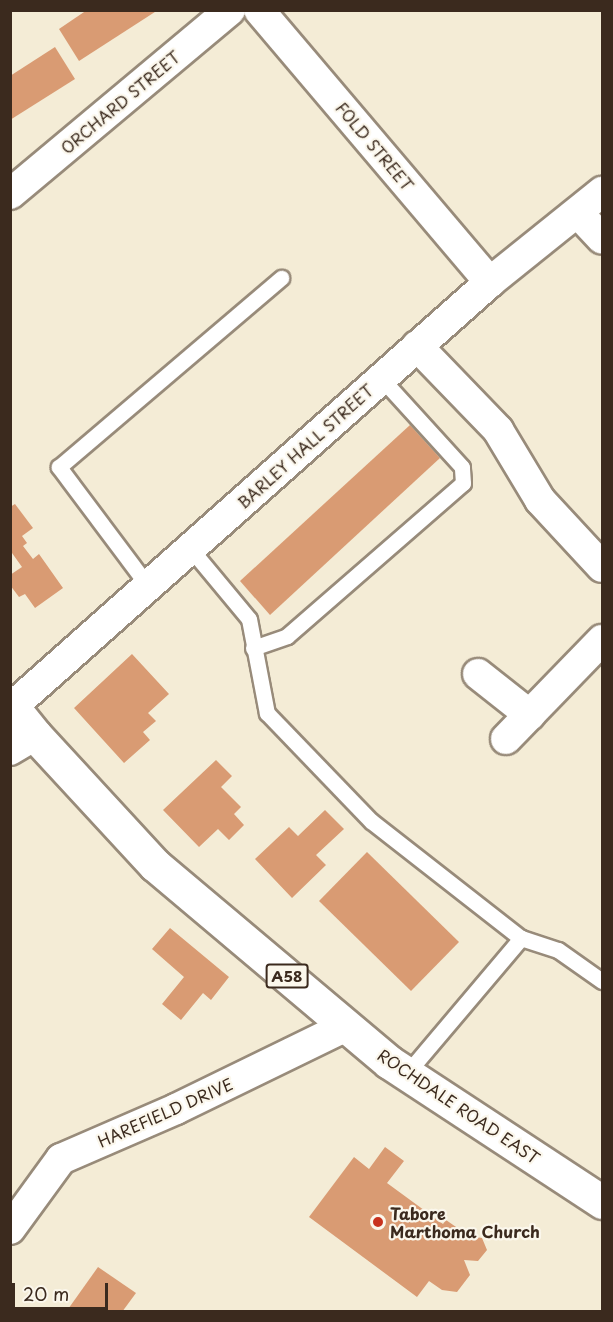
<!DOCTYPE html>
<style>
body{margin:0}
#map{position:relative;width:613px;height:1322px;overflow:hidden;background:#f4ecd6;font-family:"Playpen Sans",sans-serif}
div>[style]{position:absolute}
.building>*{inset:0;background:#d99b73}
.roads{filter:drop-shadow(2px 0 #988b7a) drop-shadow(-2px 0 #988b7a) drop-shadow(0 2px #988b7a) drop-shadow(0 -2px #988b7a)}
.lane>*{height:15px;margin:-7.5px;padding:0 7.5px;transform-origin:7.5px;border-radius:7.5px;background:#fff}
.street>*{height:30px;margin:-15px;padding:0 15px;transform-origin:15px;border-radius:15px;background:#fff}
.highway>*{height:33px;margin:-16.5px;padding:0 16.5px;transform-origin:16.5px;border-radius:16.5px;background:#fff}
.dots>*{width:16px;height:16px;translate:-50% -50%;box-sizing:border-box;border:3px solid #fbf7ec;border-radius:50%}
span{translate:-50% -50%;white-space:nowrap;text-align:center;line-height:1.15;-webkit-text-stroke:4.5px #fbf7ec;paint-order:stroke}
.shield-label span{padding:2px 4px;background:#fbf7ec;border:2px solid;border-radius:4px;-webkit-text-stroke-width:0}
.shield-label{font-size:15px;color:#3b2a1e;font-weight:700}
.street-label{font-size:16px;color:#3b2a1e}
.poi-label{font-size:16px;color:#3b2a1e;font-weight:700}
.left{translate:0 -50%;text-align:left}
.frame{position:absolute;inset:0;border:12px solid #3b2a1e;pointer-events:none}
.scale{position:absolute;left:12px;top:1283px;width:96px;height:27px;box-sizing:border-box;border:3px solid #3b2a1e;border-top:0;padding-left:8px;font-size:18px;line-height:21px;white-space:nowrap;color:#3b2a1e;-webkit-text-stroke:4px #fbf7ec;paint-order:stroke}
</style>
<div id="map">
<div class="building">
<div style="clip-path:polygon(87px 10px,158px 10px,79px 61px,59px 29px)"></div>
<div style="clip-path:polygon(55px 47px,75px 79px,10px 120px,10px 76px)"></div>
<div style="clip-path:polygon(410px 425px,440px 458px,270px 615px,240px 581px)"></div>
<div style="clip-path:polygon(15px 504px,33px 528px,22px 536px,27px 543px,23px 546px,33px 559px,39px 554px,63px 588px,35px 608px,25px 594px,19px 597px,10px 585px,10px 575px,22px 567px,12px 553px,10px 555px,10px 507px)"></div>
<div style="clip-path:polygon(132px 654px,169px 694px,148px 713px,156px 721px,143px 732px,150px 740px,124px 763px,74px 708px)"></div>
<div style="clip-path:polygon(216px 760px,232px 776px,221px 787px,241px 807px,234px 814px,244px 825px,229px 840px,218px 829px,199px 847px,163px 810px)"></div>
<div style="clip-path:polygon(325px 810px,344px 829px,316px 855px,326px 865px,292px 898px,255px 859px,289px 827px,298px 836px)"></div>
<div style="clip-path:polygon(367px 852px,459px 942px,411px 991px,319px 901px)"></div>
<div style="clip-path:polygon(170px 928px,229px 977px,211px 1000px,203px 993px,181px 1020px,162px 1004px,184px 977px,152px 949px)"></div>
<div style="clip-path:polygon(385px 1147px,404px 1161px,387px 1183px,443px 1224px,446px 1220px,469px 1236px,482px 1238px,487px 1250px,478px 1261px,464px 1260px,470px 1275px,457px 1292px,442px 1290px,429px 1281px,417px 1297px,309px 1217px,354px 1157px,369px 1169px)"></div>
<div style="clip-path:polygon(98px 1267px,136px 1293px,122px 1312px,66px 1312px)"></div>
</div>
<div class="roads">
<div class="lane">
<div style="left:190px;top:548px;width:92px;rotate:50.3deg"></div>
<div style="left:249px;top:619px;width:96px;rotate:79.2deg"></div>
<div style="left:267px;top:713px;width:150px;rotate:46.1deg"></div>
<div style="left:371px;top:821px;width:190px;rotate:38deg"></div>
<div style="left:148px;top:586px;width:149px;rotate:-126.8deg"></div>
<div style="left:59px;top:467px;width:292px;rotate:-40.4deg"></div>
<div style="left:253px;top:648px;width:36px;rotate:-19deg"></div>
<div style="left:287px;top:636px;width:233px;rotate:-41deg"></div>
<div style="left:463px;top:483px;width:16px;rotate:-94deg"></div>
<div style="left:462px;top:467px;width:120px;rotate:-132.3deg"></div>
<div style="left:407px;top:1073px;width:177px;rotate:-49.8deg"></div>
<div style="left:521px;top:938px;width:39px;rotate:18deg"></div>
<div style="left:558px;top:950px;width:54px;rotate:35.2deg"></div>
</div>
<div class="street">
<div style="left:259px;top:10px;width:357px;rotate:49.7deg"></div>
<div style="left:10px;top:194px;width:287px;rotate:-39.9deg"></div>
<div style="left:578px;top:213px;width:35px;rotate:47deg"></div>
<div style="left:417px;top:346px;width:117px;rotate:46deg"></div>
<div style="left:498px;top:430px;width:82px;rotate:59deg"></div>
<div style="left:540px;top:500px;width:91px;rotate:47.2deg"></div>
<div style="left:478px;top:674px;width:66px;rotate:38.3deg"></div>
<div style="left:12px;top:707px;width:640px;rotate:-41.64deg"></div>
<div style="left:490px;top:282px;width:144px;rotate:-38.8deg"></div>
<div style="left:506px;top:739px;width:138px;rotate:-45.9deg"></div>
<div style="left:10px;top:750px;width:29px;rotate:-31deg"></div>
<div style="left:10px;top:1229px;width:87px;rotate:-53.9deg"></div>
<div style="left:61px;top:1159px;width:125px;rotate:-23.5deg"></div>
<div style="left:176px;top:1109px;width:189px;rotate:-26deg"></div>
</div>
<div class="highway">
<div style="left:10px;top:704px;width:40px;rotate:51deg"></div>
<div style="left:35px;top:735px;width:177px;rotate:47.3deg"></div>
<div style="left:155px;top:865px;width:306px;rotate:40.1deg"></div>
<div style="left:389px;top:1062px;width:255px;rotate:33.3deg"></div>
</div>
</div>
<div class="dots">
<div style="left:378px;top:1222px;background:#c8321e"></div>
</div>
<div class="shield-label">
<span style="left:287px;top:976px">A58</span>
</div>
<div class="street-label">
<span style="left:120px;top:102px;rotate:-40deg">ORCHARD STREET</span>
<span style="left:375px;top:146px;rotate:50deg">FOLD STREET</span>
<span style="left:305px;top:446px;rotate:-42deg">BARLEY HALL STREET</span>
<span style="left:459px;top:1106px;rotate:34deg">ROCHDALE ROAD EAST</span>
<span style="left:165px;top:1112px;rotate:-24deg">HAREFIELD DRIVE</span>
</div>
<div class="poi-label">
<span class="left" style="left:390px;top:1222px">Tabore<br>Marthoma Church</span>
</div>
<div class="frame"></div>
<div class="scale">20 m</div>
</div>
